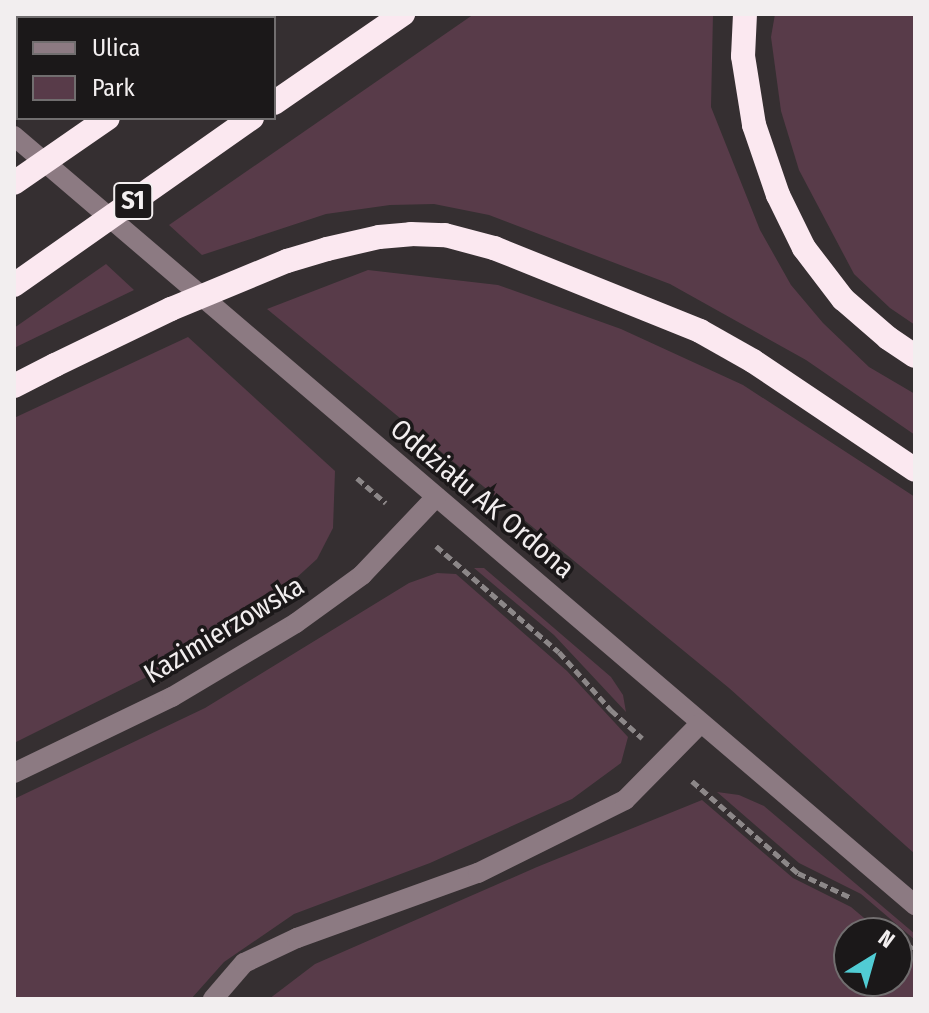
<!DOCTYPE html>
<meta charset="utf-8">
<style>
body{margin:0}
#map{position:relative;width:929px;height:1013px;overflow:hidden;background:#352f31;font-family:"Fira Sans Condensed",sans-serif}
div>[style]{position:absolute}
.green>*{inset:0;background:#583b49}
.path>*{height:5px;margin-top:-2.5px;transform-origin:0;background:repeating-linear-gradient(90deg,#8c8788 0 8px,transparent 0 12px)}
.minor>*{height:20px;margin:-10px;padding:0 10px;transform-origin:10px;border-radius:10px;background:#8c7a82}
.highway>*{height:24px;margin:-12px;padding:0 12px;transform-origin:12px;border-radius:12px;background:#fbe8f0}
.highway-bridge>*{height:24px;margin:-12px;padding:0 12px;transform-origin:12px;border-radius:12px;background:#fbe8f0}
span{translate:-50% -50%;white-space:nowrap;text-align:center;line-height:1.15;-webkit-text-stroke:7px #1b1819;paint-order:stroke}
.shield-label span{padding:2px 6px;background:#1b1819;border:2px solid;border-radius:6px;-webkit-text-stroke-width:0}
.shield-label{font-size:26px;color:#f2eeef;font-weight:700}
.street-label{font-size:28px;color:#f2eeef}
.frame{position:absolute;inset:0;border:16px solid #f2eeef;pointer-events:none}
.legend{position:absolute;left:16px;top:16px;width:260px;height:104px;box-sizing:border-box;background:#1b1819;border:2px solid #716e6f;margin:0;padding:10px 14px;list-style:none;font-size:24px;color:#f2eeef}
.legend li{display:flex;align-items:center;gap:16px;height:40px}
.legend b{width:40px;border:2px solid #716e6f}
.north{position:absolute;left:833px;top:917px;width:80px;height:80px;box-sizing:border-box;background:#1b1819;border:2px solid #716e6f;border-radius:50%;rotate:37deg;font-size:22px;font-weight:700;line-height:32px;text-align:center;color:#f2eeef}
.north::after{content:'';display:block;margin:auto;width:28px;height:36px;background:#51ccd4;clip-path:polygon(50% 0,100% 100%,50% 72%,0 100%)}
</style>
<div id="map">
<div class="green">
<div style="clip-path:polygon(14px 14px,189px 14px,183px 18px,18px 18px,18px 110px,14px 107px)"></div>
<div style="clip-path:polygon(474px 14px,713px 14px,711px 107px,760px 230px,791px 285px,823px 323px,869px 367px,915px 394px,915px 435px,806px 360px,670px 284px,489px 215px,434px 204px,390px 205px,326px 214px,202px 255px,169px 225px)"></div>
<div style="clip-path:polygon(775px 14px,915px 14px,915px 325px,890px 308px,854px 274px,799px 170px,781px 111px,771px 37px)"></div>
<div style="clip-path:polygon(106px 264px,134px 290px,14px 348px,14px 328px)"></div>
<div style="clip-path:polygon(368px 270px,498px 285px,621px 329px,743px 385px,915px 497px,915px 854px,729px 688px,267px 309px)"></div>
<div style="clip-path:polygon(188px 337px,335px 471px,333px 528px,317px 559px,248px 622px,181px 660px,14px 743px,14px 418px)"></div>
<div style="clip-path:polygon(474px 568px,484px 568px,611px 677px,623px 695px,626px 712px,554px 635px)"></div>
<div style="clip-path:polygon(437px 573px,456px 574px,567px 671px,628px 737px,621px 763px,572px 799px,430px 863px,294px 914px,224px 962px,191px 999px,14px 999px,14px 799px,205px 708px,409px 583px)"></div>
<div style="clip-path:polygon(717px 792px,739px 795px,764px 806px,915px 934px,915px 940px,861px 894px,799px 863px)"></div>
<div style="clip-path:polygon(702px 800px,793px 878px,851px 907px,882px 933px,849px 933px,849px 981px,897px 981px,897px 946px,915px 961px,915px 999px,269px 999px,315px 964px,537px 867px)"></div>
</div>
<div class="path">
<div style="left:357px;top:478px;width:38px;rotate:41deg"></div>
<div style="left:436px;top:546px;width:162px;rotate:40.8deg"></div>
<div style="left:559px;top:652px;width:78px;rotate:48.1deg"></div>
<div style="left:611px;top:710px;width:42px;rotate:42.1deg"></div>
<div style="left:692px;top:781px;width:140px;rotate:41deg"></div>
<div style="left:798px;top:873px;width:57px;rotate:24.8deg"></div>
<div style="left:898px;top:936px;width:23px;rotate:41deg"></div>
</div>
<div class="minor">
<div style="left:14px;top:136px;width:1185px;rotate:40.48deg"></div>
<div style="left:14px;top:773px;width:175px;rotate:-25.7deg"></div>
<div style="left:172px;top:697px;width:144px;rotate:-30.8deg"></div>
<div style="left:296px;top:623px;width:82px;rotate:-36deg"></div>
<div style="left:362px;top:575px;width:108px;rotate:-46.5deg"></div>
<div style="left:213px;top:999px;width:48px;rotate:-49.3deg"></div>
<div style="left:244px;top:963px;width:59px;rotate:-25.3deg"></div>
<div style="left:297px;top:938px;width:192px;rotate:-19.8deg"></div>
<div style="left:478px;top:873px;width:164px;rotate:-26.4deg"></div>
<div style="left:625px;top:800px;width:108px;rotate:-45.4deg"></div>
</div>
<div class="highway">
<div style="left:745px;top:14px;width:42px;rotate:92.7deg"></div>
<div style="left:743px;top:56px;width:70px;rotate:80.9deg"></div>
<div style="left:754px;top:125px;width:74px;rotate:71.1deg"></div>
<div style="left:778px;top:195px;width:59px;rotate:63.9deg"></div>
<div style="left:804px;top:248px;width:64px;rotate:52.6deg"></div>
<div style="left:843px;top:299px;width:60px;rotate:40.9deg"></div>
<div style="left:888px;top:338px;width:32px;rotate:34deg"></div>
<div style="left:252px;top:18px;width:7px;rotate:-34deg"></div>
<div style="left:274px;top:103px;width:157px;rotate:-34.6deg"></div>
<div style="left:327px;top:249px;width:53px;rotate:-13deg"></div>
<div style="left:379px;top:237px;width:32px;rotate:-5deg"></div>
<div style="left:411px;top:234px;width:34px;rotate:2deg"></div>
<div style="left:445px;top:235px;width:51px;rotate:14.9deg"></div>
<div style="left:494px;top:248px;width:222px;rotate:21.9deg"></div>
<div style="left:700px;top:331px;width:61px;rotate:29.5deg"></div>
<div style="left:753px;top:361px;width:195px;rotate:33.9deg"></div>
<div style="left:14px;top:386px;width:46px;rotate:-27.1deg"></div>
</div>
<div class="highway-bridge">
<div style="left:14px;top:183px;width:114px;rotate:-34.7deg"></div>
<div style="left:14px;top:285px;width:291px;rotate:-35.1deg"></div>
<div style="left:55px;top:365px;width:129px;rotate:-25.8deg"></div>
<div style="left:171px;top:309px;width:126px;rotate:-22.5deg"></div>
<div style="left:287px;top:261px;width:42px;rotate:-16.7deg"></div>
</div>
<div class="shield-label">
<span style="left:133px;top:201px">S1</span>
</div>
<div class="street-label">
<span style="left:482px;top:499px;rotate:40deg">Oddziału AK Ordona</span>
<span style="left:224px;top:630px;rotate:-31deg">Kazimierzowska</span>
</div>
<div class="frame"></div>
<ul class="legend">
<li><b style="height:10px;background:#8c7a82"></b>Ulica</li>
<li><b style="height:22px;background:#583b49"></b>Park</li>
</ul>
<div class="north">N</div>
</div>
